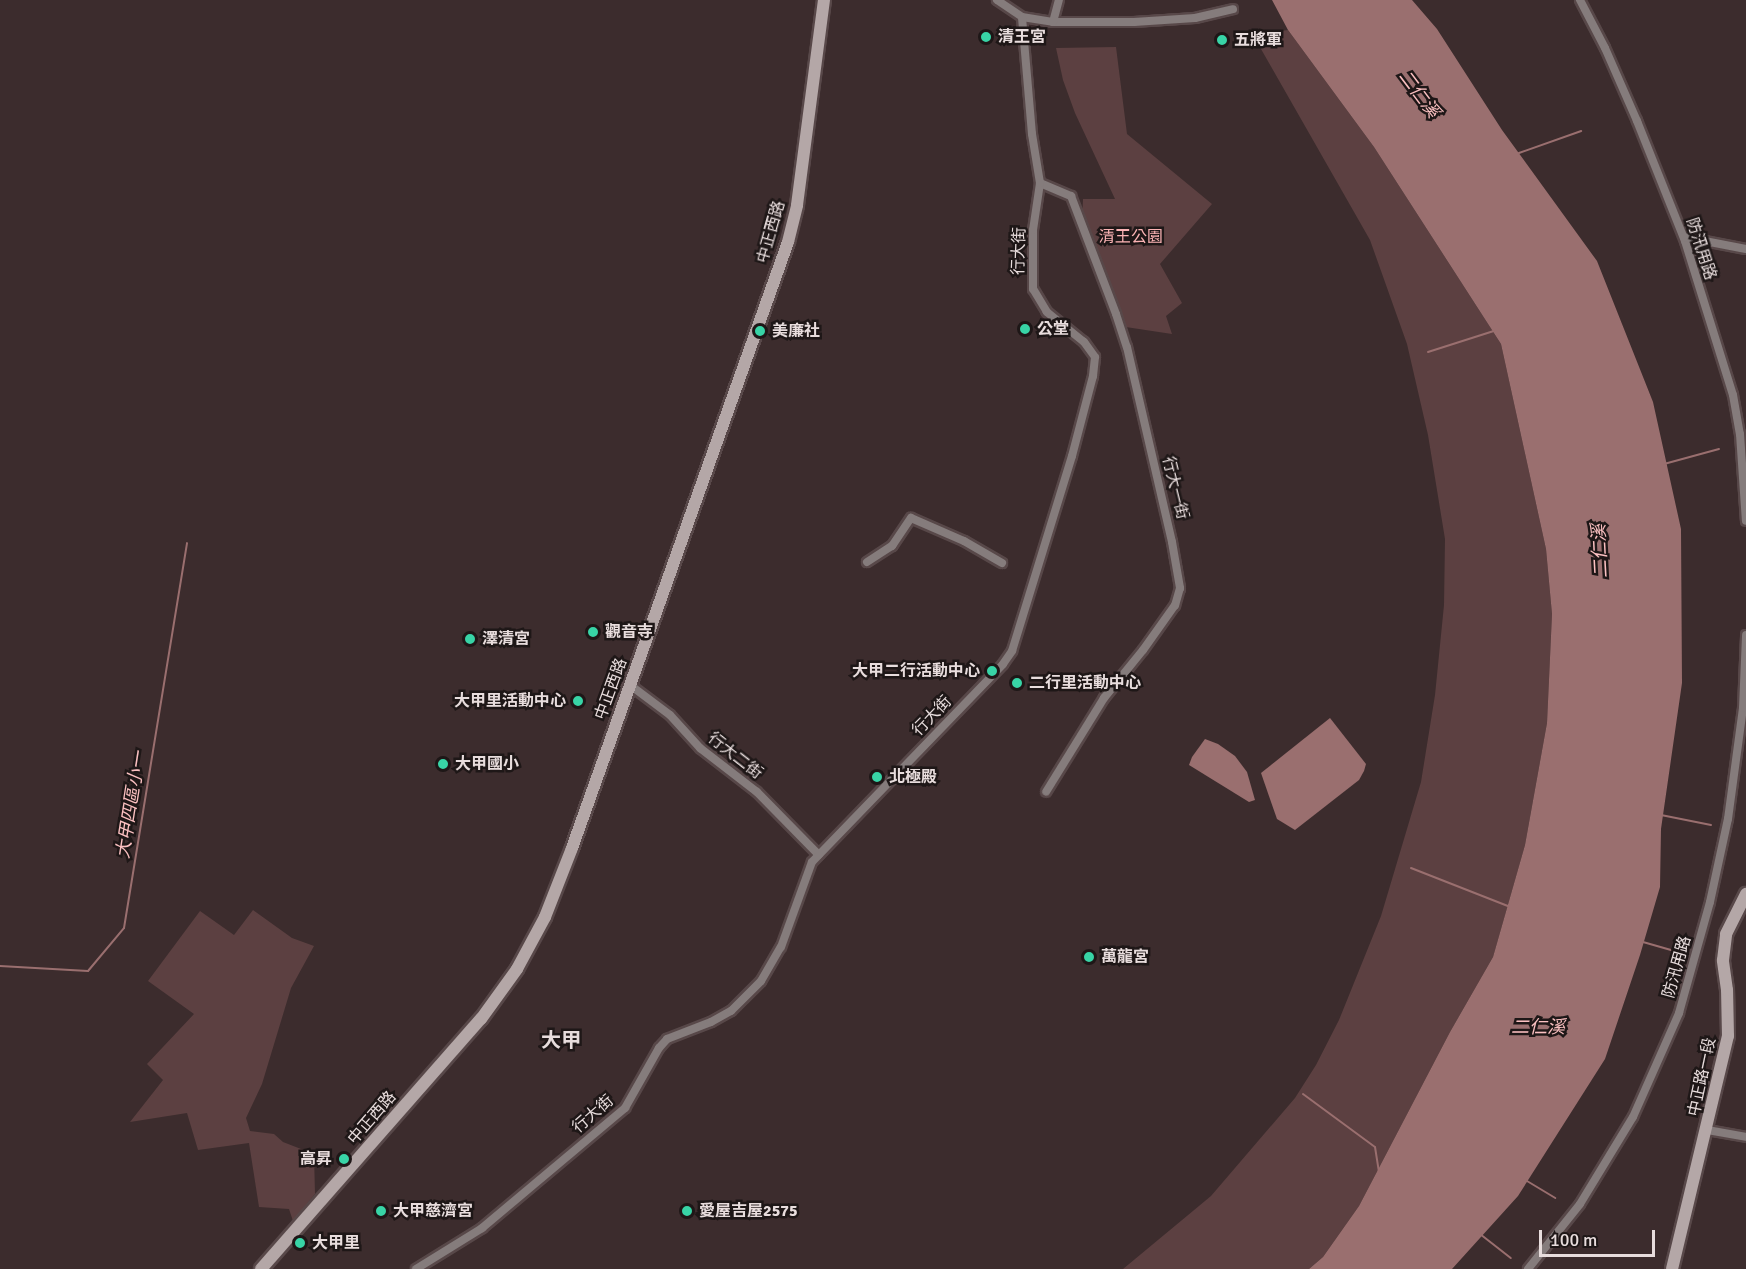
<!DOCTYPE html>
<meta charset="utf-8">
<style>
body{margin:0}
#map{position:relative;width:1746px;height:1269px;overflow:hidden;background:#3c2c2d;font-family:Signika,"Noto Sans TC",sans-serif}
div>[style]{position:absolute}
.green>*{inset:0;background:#5c4041}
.water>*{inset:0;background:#9a6f6f}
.stream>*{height:2px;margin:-1px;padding:0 1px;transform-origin:1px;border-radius:1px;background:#9a6f6f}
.roads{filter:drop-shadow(2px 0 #584849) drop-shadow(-2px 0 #584849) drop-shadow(0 2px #584849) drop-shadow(0 -2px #584849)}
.street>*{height:8px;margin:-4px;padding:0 4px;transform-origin:4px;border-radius:4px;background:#857c7c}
.secondary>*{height:12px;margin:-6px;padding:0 6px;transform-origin:6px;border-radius:6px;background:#b4a7a7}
.dots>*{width:16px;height:16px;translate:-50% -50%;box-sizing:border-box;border:3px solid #1e1717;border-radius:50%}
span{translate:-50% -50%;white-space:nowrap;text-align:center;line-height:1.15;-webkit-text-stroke:5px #1e1717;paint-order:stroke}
.poi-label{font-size:16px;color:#e8dddd;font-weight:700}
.left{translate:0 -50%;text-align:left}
.right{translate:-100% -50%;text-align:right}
.street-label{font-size:16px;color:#e8dddd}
.park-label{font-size:16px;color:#fbb3b4}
.water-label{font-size:18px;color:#fbc0c1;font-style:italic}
.quarter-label{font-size:20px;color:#e8dddd;font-weight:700}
.scale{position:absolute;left:1539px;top:1230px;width:116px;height:27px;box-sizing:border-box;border:3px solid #e8dddd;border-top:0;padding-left:8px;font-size:18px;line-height:21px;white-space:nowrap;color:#e8dddd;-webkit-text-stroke:4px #1e1717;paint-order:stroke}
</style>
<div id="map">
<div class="green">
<div style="clip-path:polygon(1288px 30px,1374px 147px,1501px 344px,1546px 549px,1552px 614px,1547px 723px,1525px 845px,1493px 957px,1450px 1032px,1359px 1206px,1323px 1257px,1309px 1269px,1123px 1269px,1211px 1196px,1295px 1098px,1316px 1065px,1339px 1020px,1381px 916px,1421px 782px,1435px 695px,1444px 605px,1445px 539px,1428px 435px,1407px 344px,1370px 240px,1253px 35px)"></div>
<div style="clip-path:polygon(1116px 47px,1127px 134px,1212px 204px,1160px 264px,1182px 303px,1166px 316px,1172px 334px,1119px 326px,1082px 224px,1083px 199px,1115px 199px,1075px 113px,1063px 80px,1056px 48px)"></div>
<div style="clip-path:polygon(253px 910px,292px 938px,314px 946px,291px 988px,262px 1084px,246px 1118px,250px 1131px,274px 1134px,283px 1142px,314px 1154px,315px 1194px,293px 1221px,289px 1209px,259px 1207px,249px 1143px,198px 1150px,187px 1113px,130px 1122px,163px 1080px,147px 1064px,194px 1014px,148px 981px,200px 911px,234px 935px)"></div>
</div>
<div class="water">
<div style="clip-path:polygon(1272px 0,1412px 0,1437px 29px,1502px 130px,1597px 261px,1653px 402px,1681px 529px,1682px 683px,1661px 829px,1660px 887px,1640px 955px,1605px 1059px,1518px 1196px,1452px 1269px,1309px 1269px,1323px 1257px,1359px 1206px,1450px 1032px,1493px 957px,1525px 845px,1547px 723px,1552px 614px,1546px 549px,1501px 344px,1374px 147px,1288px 30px)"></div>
<div style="clip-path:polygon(1330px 718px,1366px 764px,1364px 771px,1359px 780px,1295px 830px,1277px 819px,1261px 773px)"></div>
<div style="clip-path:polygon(1205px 739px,1218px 744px,1235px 756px,1247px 772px,1255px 800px,1249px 802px,1189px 765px,1192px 757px)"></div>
</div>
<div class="stream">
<div style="left:1519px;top:153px;width:66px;rotate:-19.5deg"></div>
<div style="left:1428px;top:352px;width:69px;rotate:-17.7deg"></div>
<div style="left:1664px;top:464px;width:57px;rotate:-15.3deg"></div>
<div style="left:1661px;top:815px;width:51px;rotate:11.3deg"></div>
<div style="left:1411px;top:868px;width:104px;rotate:21.4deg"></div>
<div style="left:1643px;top:942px;width:40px;rotate:16deg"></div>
<div style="left:0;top:966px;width:88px;rotate:3.3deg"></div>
<div style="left:88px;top:971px;width:56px;rotate:-50.1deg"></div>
<div style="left:124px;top:928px;width:390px;rotate:-80.7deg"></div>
<div style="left:1303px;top:1094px;width:89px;rotate:36.4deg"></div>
<div style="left:1375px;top:1147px;width:25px;rotate:81deg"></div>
<div style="left:1527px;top:1181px;width:33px;rotate:31deg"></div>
<div style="left:1480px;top:1234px;width:39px;rotate:38deg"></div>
</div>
<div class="roads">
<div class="street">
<div style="left:997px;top:0;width:30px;rotate:34deg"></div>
<div style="left:1022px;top:17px;width:31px;rotate:9deg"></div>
<div style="left:1053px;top:22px;width:81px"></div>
<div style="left:1134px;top:22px;width:61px;rotate:-3.8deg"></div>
<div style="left:1195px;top:18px;width:39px;rotate:-13deg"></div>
<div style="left:1580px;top:0;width:54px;rotate:62.5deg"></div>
<div style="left:1605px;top:48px;width:80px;rotate:66.3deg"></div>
<div style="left:1637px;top:121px;width:129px;rotate:68.2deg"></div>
<div style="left:1685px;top:241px;width:161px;rotate:72.7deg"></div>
<div style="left:1733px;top:395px;width:40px;rotate:80deg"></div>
<div style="left:1740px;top:434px;width:87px;rotate:86.1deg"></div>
<div style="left:1053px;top:22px;width:23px;rotate:-75deg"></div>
<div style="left:1040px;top:183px;width:34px;rotate:23deg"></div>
<div style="left:1071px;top:196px;width:126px;rotate:69.1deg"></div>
<div style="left:1116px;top:314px;width:35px;rotate:72deg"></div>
<div style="left:1127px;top:347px;width:200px;rotate:77deg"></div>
<div style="left:1172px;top:542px;width:47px;rotate:80.1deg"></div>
<div style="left:1180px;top:588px;width:18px;rotate:106deg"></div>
<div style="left:1175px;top:605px;width:55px;rotate:125.4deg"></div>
<div style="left:1143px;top:650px;width:62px;rotate:129.1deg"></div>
<div style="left:1104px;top:698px;width:110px;rotate:121.7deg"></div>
<div style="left:1684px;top:237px;width:63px;rotate:11deg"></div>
<div style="left:867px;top:562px;width:30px;rotate:-33deg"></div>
<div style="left:892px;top:546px;width:34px;rotate:-56deg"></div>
<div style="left:911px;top:518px;width:58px;rotate:23.5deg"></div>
<div style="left:964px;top:541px;width:44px;rotate:30.1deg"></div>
<div style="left:630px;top:685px;width:50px;rotate:36.9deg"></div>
<div style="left:670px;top:715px;width:45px;rotate:47.7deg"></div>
<div style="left:700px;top:748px;width:72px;rotate:37.7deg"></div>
<div style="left:757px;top:792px;width:88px;rotate:45.5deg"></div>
<div style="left:1707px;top:1130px;width:40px;rotate:10deg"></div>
<div style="left:416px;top:1269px;width:78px;rotate:-31.8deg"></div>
<div style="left:482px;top:1228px;width:187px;rotate:-40deg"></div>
<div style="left:625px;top:1108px;width:69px;rotate:-60.5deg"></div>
<div style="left:659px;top:1048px;width:12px;rotate:-48deg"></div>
<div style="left:667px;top:1039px;width:47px;rotate:-21.1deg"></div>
<div style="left:711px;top:1022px;width:23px;rotate:-29deg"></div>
<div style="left:731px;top:1011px;width:42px;rotate:-45deg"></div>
<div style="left:761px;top:981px;width:39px;rotate:-60deg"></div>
<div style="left:781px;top:947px;width:90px;rotate:-70deg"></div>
<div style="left:812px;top:862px;width:275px;rotate:-46deg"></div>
<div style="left:1003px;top:664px;width:16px;rotate:-55deg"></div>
<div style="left:1012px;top:651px;width:204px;rotate:-72.9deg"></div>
<div style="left:1072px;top:456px;width:83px;rotate:-75.3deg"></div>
<div style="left:1093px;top:376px;width:19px;rotate:-84deg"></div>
<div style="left:1095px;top:357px;width:19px;rotate:-126deg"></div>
<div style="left:1084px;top:342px;width:48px;rotate:-141deg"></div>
<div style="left:1047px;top:312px;width:27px;rotate:-121deg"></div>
<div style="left:1033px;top:289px;width:59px;rotate:-90deg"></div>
<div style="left:1033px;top:230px;width:48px;rotate:-81.5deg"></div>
<div style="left:1040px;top:183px;width:50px;rotate:-99.3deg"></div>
<div style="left:1032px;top:134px;width:117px;rotate:-94.9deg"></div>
<div style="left:1528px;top:1269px;width:83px;rotate:-51.3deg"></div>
<div style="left:1580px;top:1204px;width:102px;rotate:-58.7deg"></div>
<div style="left:1633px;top:1117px;width:114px;rotate:-66.1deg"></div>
<div style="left:1679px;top:1013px;width:115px;rotate:-74.4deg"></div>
<div style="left:1710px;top:902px;width:85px;rotate:-77.8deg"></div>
<div style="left:1728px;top:819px;width:112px;rotate:-82.3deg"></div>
<div style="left:1743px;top:708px;width:73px;rotate:-87.6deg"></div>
</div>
<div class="secondary">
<div style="left:261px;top:1269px;width:333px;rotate:-48.7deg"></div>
<div style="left:481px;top:1019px;width:62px;rotate:-54.2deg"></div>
<div style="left:517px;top:969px;width:59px;rotate:-61.7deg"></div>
<div style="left:545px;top:917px;width:74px;rotate:-68.6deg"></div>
<div style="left:572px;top:848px;width:643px;rotate:-70.38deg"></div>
<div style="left:788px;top:242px;width:38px;rotate:-76deg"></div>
<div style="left:797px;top:205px;width:207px;rotate:-82.5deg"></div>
<div style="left:1672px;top:1269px;width:240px;rotate:-76.5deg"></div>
<div style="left:1728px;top:1036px;width:46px;rotate:-91.2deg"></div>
<div style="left:1727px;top:990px;width:30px;rotate:-98deg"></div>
<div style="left:1723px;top:960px;width:26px;rotate:-83deg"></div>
<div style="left:1726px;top:934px;width:45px;rotate:-63.4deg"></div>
</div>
</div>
<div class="dots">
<div style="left:986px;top:37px;background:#38d4a6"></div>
<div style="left:1222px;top:40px;background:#38d4a6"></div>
<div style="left:1025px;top:329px;background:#38d4a6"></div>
<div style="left:760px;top:331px;background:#38d4a6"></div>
<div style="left:593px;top:632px;background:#38d4a6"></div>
<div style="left:470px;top:639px;background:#38d4a6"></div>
<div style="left:992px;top:671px;background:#38d4a6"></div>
<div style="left:1017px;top:683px;background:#38d4a6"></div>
<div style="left:578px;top:701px;background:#38d4a6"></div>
<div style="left:443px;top:764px;background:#38d4a6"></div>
<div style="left:877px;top:777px;background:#38d4a6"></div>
<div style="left:1089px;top:957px;background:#38d4a6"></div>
<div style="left:344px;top:1159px;background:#38d4a6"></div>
<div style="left:381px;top:1211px;background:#38d4a6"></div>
<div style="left:687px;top:1211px;background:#38d4a6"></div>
<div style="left:300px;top:1243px;background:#38d4a6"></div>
</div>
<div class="poi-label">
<span class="left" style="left:998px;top:37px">清王宮</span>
<span class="left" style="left:1234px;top:40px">五將軍</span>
<span class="left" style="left:1037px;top:329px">公堂</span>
<span class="left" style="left:772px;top:331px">美廉社</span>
<span class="left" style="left:605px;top:632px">觀音寺</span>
<span class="left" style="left:482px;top:639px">澤清宮</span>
<span class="right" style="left:980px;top:671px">大甲二行活動中心</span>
<span class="left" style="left:1029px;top:683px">二行里活動中心</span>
<span class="right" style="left:566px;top:701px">大甲里活動中心</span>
<span class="left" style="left:455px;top:764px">大甲國小</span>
<span class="left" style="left:889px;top:777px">北極殿</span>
<span class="left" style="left:1101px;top:957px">萬龍宮</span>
<span class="right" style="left:332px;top:1159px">高昇</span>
<span class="left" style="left:393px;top:1211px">大甲慈濟宮</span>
<span class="left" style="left:699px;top:1211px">愛屋吉屋2575</span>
<span class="left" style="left:312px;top:1243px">大甲里</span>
</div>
<div class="street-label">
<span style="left:771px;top:232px;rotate:-74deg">中正西路</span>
<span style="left:1701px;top:249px;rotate:72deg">防汛用路</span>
<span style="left:1019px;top:251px;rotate:-88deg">行大街</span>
<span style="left:1175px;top:488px;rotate:76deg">行大一街</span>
<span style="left:611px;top:689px;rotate:-70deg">中正西路</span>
<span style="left:932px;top:716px;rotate:-46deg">行大街</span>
<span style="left:735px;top:756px;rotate:38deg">行大二街</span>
<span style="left:1677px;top:967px;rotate:-74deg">防汛用路</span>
<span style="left:1702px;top:1077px;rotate:-78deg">中正路一段</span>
<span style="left:593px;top:1114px;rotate:-41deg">行大街</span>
<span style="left:372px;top:1118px;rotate:-49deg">中正西路</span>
</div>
<div class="park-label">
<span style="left:1131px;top:237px">清王公園</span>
</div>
<div class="water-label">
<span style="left:1419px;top:94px;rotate:53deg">二仁溪</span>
<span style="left:1600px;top:551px;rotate:-93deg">二仁溪</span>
<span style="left:131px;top:805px;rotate:-81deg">大甲四區小一</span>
<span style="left:1538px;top:1027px">二仁溪</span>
</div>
<div class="quarter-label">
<span style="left:561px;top:1040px">大甲</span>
</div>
<div class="scale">100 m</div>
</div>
